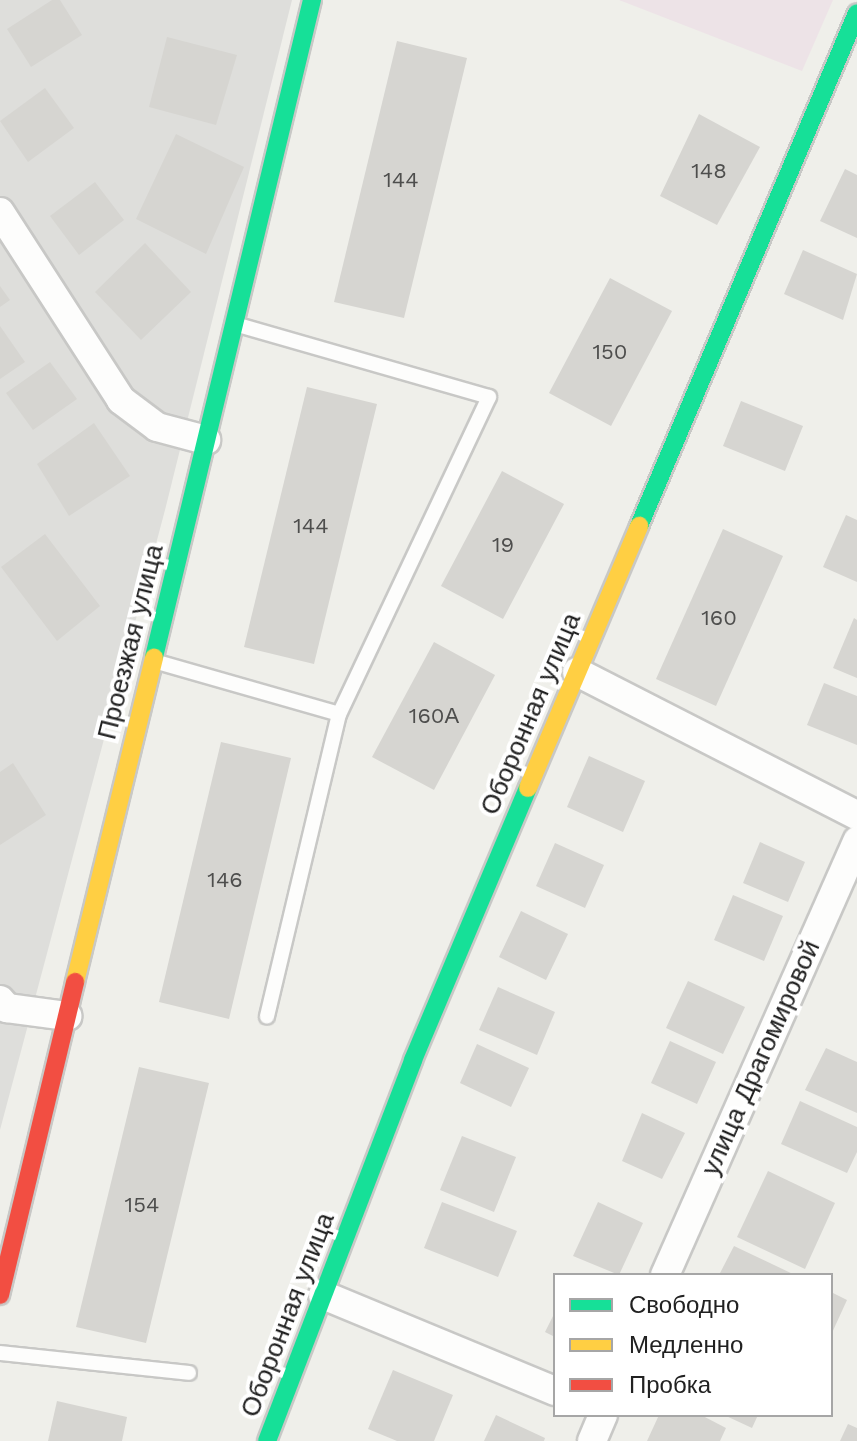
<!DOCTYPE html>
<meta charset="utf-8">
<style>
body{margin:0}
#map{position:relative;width:857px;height:1441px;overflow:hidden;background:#efefea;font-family:"Work Sans",sans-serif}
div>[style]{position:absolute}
.residential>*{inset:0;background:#dededb}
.industrial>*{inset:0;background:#ede3e7}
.building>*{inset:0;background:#d6d5d1}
.roads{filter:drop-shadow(2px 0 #c8c8c6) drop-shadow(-2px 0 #c8c8c6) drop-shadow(0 2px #c8c8c6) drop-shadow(0 -2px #c8c8c6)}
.lane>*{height:14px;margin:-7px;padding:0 7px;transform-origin:7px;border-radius:7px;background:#fdfdfc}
.street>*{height:28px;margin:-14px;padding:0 14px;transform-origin:14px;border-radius:14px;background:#fdfdfc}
.fast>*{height:18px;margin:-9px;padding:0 9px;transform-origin:9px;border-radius:9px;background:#16e098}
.slow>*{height:18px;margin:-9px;padding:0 9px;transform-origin:9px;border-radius:9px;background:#ffcf43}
.jam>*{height:18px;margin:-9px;padding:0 9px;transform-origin:9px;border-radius:9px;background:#f24e42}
span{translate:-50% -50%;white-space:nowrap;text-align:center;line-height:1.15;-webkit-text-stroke:8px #fff;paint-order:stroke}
.number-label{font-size:22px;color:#4e4e4d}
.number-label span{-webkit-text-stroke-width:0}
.street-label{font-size:26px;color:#212121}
.legend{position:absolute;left:553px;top:1273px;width:280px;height:144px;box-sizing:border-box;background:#fff;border:2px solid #a6a6a6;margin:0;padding:10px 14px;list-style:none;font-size:24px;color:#212121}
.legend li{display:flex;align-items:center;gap:16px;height:40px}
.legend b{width:40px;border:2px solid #a6a6a6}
</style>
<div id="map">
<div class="residential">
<div style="clip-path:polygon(0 0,292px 0,165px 510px,0 1130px)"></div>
</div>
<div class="industrial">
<div style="clip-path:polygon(619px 0,833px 0,802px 71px)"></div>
</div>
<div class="building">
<div style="clip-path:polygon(52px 0,60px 0,82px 35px,31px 67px,7px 29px)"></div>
<div style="clip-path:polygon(167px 37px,237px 55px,216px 125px,149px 107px)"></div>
<div style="clip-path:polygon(397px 41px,467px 58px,404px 318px,334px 302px)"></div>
<div style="clip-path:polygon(45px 88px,74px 128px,28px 162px,0 121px)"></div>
<div style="clip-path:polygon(699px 114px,760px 147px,717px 225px,660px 196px)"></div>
<div style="clip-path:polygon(176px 134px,244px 167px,206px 254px,136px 219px)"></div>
<div style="clip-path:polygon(845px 169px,857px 175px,857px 238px,820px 221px)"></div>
<div style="clip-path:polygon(95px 182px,124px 220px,79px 255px,50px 216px)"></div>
<div style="clip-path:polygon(145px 243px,191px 292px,141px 340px,95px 292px)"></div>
<div style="clip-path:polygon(803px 250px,857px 274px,843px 320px,784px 294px)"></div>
<div style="clip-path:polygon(610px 278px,672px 311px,611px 426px,549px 393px)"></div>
<div style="clip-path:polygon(0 286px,10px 300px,0 307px)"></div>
<div style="clip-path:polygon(0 326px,25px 362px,0 379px)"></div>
<div style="clip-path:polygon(50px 362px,77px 399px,33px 430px,6px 393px)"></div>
<div style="clip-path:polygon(307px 387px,377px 404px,314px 664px,244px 647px)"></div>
<div style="clip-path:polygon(741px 401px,803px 426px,785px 471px,723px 446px)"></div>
<div style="clip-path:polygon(94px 423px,130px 476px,69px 516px,37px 464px)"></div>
<div style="clip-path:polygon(502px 471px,564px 504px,503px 619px,441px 586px)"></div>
<div style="clip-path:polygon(846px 515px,857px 520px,857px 582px,823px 567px)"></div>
<div style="clip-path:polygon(723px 529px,783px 556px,716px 706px,656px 679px)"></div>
<div style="clip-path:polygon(45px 534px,100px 606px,57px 641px,1px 567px)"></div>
<div style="clip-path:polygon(854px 618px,857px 620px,857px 678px,833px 668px)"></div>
<div style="clip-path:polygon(434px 642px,495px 675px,434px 790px,372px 757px)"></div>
<div style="clip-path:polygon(824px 683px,857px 696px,857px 745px,807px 725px)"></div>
<div style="clip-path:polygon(221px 742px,291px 758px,229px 1019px,159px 1002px)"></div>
<div style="clip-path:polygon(589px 756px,645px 781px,623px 832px,567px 807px)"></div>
<div style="clip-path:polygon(13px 763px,46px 815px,0 845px,0 772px)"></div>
<div style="clip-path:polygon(760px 842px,805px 862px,788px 902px,743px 883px)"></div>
<div style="clip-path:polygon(555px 843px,604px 865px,585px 908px,536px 886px)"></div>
<div style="clip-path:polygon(733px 895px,783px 916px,764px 961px,714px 940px)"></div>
<div style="clip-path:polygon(521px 911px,568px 934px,546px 980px,499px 957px)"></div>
<div style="clip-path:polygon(688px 981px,745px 1007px,723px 1054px,666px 1028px)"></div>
<div style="clip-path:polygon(498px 987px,555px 1012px,537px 1055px,479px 1030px)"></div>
<div style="clip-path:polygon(670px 1041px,716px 1062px,697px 1104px,651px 1083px)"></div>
<div style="clip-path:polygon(477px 1044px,529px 1068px,511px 1107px,460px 1083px)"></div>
<div style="clip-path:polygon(826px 1048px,857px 1062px,857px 1113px,805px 1090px)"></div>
<div style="clip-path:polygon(139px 1067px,209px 1083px,146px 1343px,76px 1327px)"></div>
<div style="clip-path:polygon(800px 1101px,857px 1127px,857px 1152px,847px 1173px,781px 1144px)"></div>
<div style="clip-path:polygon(642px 1113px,685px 1133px,662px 1179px,622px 1161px)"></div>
<div style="clip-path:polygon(462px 1136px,516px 1157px,494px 1212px,440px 1190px)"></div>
<div style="clip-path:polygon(768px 1171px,835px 1203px,805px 1269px,737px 1237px)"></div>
<div style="clip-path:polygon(442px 1202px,517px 1231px,498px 1277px,424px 1248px)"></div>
<div style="clip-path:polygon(598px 1202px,643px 1223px,619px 1275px,573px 1256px)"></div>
<div style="clip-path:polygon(734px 1246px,795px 1275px,719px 1275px)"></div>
<div style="clip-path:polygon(831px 1292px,847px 1300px,831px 1335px)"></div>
<div style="clip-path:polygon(555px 1312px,555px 1337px,545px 1332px)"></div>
<div style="clip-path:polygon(393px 1370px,453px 1395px,434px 1441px,397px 1441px,368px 1429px)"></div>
<div style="clip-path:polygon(57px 1401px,127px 1417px,122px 1441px,48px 1441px)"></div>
<div style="clip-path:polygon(496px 1415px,545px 1438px,544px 1441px,484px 1441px)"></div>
<div style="clip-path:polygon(659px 1415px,701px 1415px,726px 1428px,720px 1441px,647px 1441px)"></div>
<div style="clip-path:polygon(724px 1415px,758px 1415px,752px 1428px)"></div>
<div style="clip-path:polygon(848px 1424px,857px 1428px,857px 1441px,840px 1441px)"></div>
</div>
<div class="roads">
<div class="lane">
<div style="left:238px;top:325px;width:261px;rotate:16deg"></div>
<div style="left:489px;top:397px;width:351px;rotate:115.3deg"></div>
<div style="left:339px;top:714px;width:311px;rotate:103.4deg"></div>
<div style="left:157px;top:662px;width:189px;rotate:15.9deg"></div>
<div style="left:0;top:1353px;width:190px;rotate:6deg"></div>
</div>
<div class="street">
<div style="left:0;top:212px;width:224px;rotate:57.2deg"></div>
<div style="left:121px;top:400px;width:45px;rotate:36.9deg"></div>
<div style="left:157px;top:427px;width:51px;rotate:14.9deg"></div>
<div style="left:577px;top:672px;width:314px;rotate:27.1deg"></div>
<div style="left:0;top:1000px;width:11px;rotate:49deg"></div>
<div style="left:7px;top:1008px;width:61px;rotate:7.6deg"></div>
<div style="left:665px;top:1275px;width:475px;rotate:-66.1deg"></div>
<div style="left:323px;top:1295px;width:251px;rotate:22.5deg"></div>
<div style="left:592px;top:1441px;width:28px;rotate:-67deg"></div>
</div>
<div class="fast">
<div style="left:639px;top:526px;width:557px;rotate:-66.98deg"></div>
<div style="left:154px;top:657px;width:676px;rotate:-76.48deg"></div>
<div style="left:267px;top:1441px;width:408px;rotate:-69deg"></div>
<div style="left:413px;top:1060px;width:295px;rotate:-67.1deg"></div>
</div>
<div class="slow">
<div style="left:528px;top:788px;width:285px;rotate:-67deg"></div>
<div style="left:75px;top:982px;width:334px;rotate:-76.3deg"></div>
</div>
<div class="jam">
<div style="left:0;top:1295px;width:322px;rotate:-76.5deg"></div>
</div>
</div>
<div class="number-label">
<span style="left:709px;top:171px">148</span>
<span style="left:401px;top:180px">144</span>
<span style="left:610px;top:352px">150</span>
<span style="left:311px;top:526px">144</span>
<span style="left:503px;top:545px">19</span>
<span style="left:719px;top:618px">160</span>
<span style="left:434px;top:716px">160А</span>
<span style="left:225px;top:880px">146</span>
<span style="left:142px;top:1205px">154</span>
</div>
<div class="street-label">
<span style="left:131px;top:642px;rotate:-76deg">Проезжая улица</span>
<span style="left:531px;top:714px;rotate:-67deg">Оборонная улица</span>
<span style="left:761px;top:1058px;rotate:-66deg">улица Драгомировой</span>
<span style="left:288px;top:1315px;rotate:-69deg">Оборонная улица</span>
</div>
<ul class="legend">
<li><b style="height:10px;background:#16e098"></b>Свободно</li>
<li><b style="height:10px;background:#ffcf43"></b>Медленно</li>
<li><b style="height:10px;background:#f24e42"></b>Пробка</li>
</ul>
</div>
